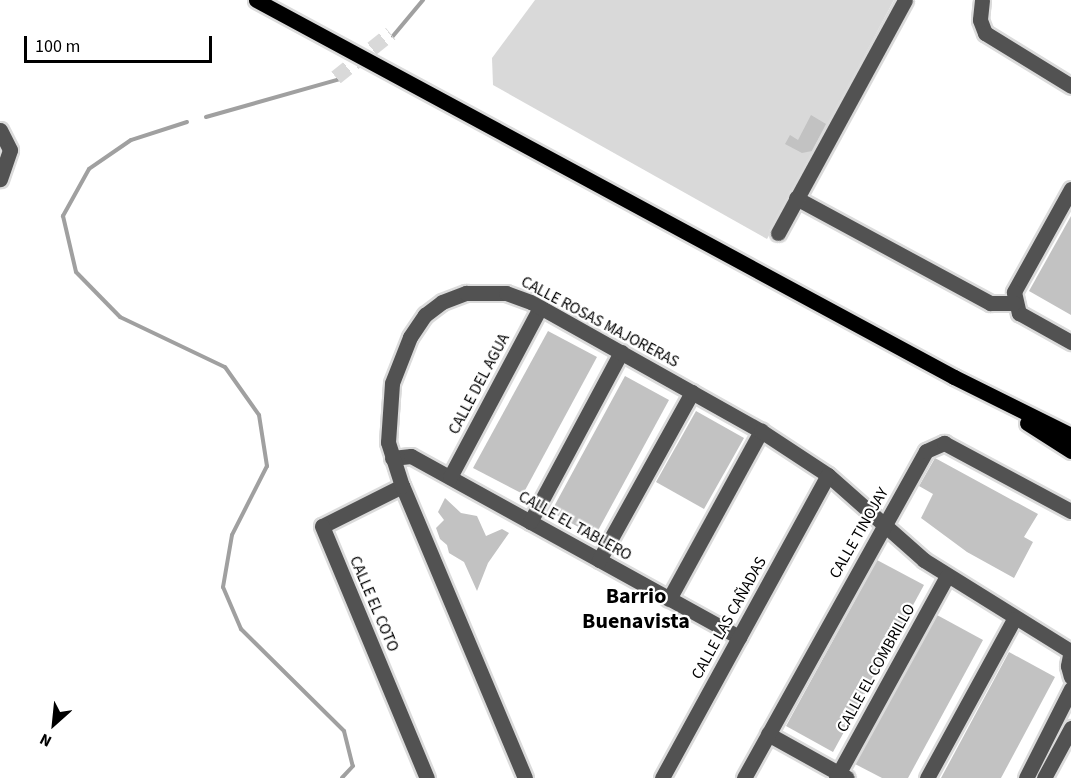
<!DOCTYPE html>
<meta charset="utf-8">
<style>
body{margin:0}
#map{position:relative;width:1071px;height:778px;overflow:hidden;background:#fff;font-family:"Source Sans 3",sans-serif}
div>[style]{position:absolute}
.green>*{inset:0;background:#d9d9d9}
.stream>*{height:4px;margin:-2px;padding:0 2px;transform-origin:2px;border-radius:2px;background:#a0a0a0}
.building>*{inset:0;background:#c2c2c2}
.minor-tunnel>*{height:15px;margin-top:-7.5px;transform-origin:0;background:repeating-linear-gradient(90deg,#d9d9d9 0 15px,transparent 0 23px)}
.roads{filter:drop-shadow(2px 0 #dbdbdb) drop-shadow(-2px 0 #dbdbdb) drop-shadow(0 2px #dbdbdb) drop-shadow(0 -2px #dbdbdb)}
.minor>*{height:15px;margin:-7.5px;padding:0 7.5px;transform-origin:7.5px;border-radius:7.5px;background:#525252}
.major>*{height:15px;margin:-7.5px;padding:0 7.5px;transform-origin:7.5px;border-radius:7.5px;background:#000}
span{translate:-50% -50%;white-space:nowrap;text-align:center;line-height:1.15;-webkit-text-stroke:4.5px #fff;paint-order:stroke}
.street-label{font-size:16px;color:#000}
.district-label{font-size:22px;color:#000;font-weight:700}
.north{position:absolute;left:24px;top:694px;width:60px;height:60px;-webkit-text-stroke:4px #fff;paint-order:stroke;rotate:207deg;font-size:16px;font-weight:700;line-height:24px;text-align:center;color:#000}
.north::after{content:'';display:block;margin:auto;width:21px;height:27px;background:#000;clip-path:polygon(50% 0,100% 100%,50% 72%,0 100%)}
.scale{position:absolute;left:24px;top:36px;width:188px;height:27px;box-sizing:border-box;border:3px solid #000;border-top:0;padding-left:8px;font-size:18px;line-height:21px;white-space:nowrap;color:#000;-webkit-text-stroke:4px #fff;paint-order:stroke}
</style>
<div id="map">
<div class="green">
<div style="clip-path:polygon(535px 0,894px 0,767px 239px,493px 85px,492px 58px)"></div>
</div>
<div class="stream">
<div style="left:393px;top:36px;width:47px;rotate:-50.2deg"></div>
<div style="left:206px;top:117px;width:139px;rotate:-15.8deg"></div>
<div style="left:187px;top:122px;width:59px;rotate:162.2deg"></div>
<div style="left:131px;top:140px;width:51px;rotate:145.4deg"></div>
<div style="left:89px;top:169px;width:54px;rotate:119deg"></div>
<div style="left:63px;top:216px;width:57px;rotate:76.9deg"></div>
<div style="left:76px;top:272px;width:63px;rotate:45.6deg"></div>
<div style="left:120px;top:317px;width:116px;rotate:25.5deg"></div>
<div style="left:225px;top:367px;width:59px;rotate:54.7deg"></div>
<div style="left:259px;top:415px;width:52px;rotate:81.1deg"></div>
<div style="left:267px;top:466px;width:77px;rotate:116.9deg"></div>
<div style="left:232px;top:535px;width:53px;rotate:99.8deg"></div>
<div style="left:223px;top:587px;width:46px;rotate:66.8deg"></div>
<div style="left:241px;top:629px;width:145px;rotate:44.7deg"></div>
<div style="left:344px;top:731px;width:36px;rotate:76deg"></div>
<div style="left:353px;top:766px;width:16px;rotate:133deg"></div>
</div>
<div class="building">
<div style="clip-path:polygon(811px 115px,826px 124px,812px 151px,802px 153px,785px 144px,790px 135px,798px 140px)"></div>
<div style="clip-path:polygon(1071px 216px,1071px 315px,1029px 291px)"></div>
<div style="clip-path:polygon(548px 331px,597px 357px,523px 494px,473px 468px)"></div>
<div style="clip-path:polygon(625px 376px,669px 400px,595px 536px,551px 512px)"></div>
<div style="clip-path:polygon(696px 411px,744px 438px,704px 509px,656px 482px)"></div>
<div style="clip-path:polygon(935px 458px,1038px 514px,1024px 537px,1033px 542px,1014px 578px,967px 552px,921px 518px,933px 494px,919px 486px)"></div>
<div style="clip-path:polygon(445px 498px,461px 513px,477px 516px,486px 536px,502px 529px,509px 533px,488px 563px,477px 591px,464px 562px,449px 553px,447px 545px,440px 539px,436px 528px,444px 520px,438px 512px)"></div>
<div style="clip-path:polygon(877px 560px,924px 585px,833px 752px,786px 726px)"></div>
<div style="clip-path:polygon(937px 615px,983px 640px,908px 778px,882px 778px,855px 764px)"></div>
<div style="clip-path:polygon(1009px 652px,1055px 677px,1001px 778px,941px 778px)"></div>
</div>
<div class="minor-tunnel">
<div style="left:336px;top:77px;width:70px;rotate:-38.7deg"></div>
</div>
<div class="roads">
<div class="minor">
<div style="left:982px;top:0;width:20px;rotate:96deg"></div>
<div style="left:980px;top:20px;width:14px;rotate:69deg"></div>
<div style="left:985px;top:33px;width:101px;rotate:31.6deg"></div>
<div style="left:0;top:130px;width:22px;rotate:63deg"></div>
<div style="left:10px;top:150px;width:31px;rotate:109deg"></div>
<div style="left:1071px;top:189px;width:118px;rotate:119deg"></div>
<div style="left:1014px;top:292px;width:22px;rotate:77deg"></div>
<div style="left:1019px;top:313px;width:60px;rotate:29.1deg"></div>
<div style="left:796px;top:198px;width:221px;rotate:28.4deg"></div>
<div style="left:990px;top:303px;width:24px"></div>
<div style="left:778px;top:233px;width:265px;rotate:-61.4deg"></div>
<div style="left:392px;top:458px;width:19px;rotate:-6deg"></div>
<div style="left:411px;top:456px;width:375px;rotate:28.9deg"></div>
<div style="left:450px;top:477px;width:191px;rotate:-62deg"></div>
<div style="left:402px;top:486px;width:89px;rotate:153.4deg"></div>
<div style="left:322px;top:526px;width:273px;rotate:67.4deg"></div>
<div style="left:530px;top:522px;width:193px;rotate:-61.8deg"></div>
<div style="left:599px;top:560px;width:192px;rotate:-61deg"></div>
<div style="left:669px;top:599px;width:192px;rotate:-61.3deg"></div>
<div style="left:1071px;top:650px;width:16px;rotate:101deg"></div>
<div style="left:1068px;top:666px;width:11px;rotate:75deg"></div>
<div style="left:768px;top:734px;width:90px;rotate:29.1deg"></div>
<div style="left:525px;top:778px;width:317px;rotate:-112.8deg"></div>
<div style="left:402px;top:486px;width:46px;rotate:-107.7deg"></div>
<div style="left:388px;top:442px;width:59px;rotate:-86.1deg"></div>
<div style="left:392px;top:383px;width:49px;rotate:-68.6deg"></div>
<div style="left:410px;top:337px;width:27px;rotate:-56deg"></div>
<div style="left:425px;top:315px;width:21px;rotate:-37deg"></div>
<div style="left:442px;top:302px;width:26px;rotate:-21deg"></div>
<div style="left:466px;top:293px;width:40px"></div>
<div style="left:506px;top:293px;width:27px;rotate:20deg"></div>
<div style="left:531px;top:302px;width:264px;rotate:29.3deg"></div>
<div style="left:761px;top:431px;width:80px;rotate:33.3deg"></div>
<div style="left:828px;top:475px;width:128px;rotate:41.5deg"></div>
<div style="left:924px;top:560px;width:172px;rotate:31.9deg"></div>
<div style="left:662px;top:778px;width:345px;rotate:-61.3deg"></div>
<div style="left:744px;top:778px;width:374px;rotate:-60.9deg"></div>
<div style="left:926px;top:451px;width:20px;rotate:-24deg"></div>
<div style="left:944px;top:443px;width:144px;rotate:28.2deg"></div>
<div style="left:836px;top:778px;width:230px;rotate:-61.2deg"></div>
<div style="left:927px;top:778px;width:181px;rotate:-61.3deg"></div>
<div style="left:1026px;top:778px;width:100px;rotate:-63.2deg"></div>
<div style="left:1044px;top:778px;width:57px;rotate:-61.6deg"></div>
</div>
<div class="major">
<div style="left:256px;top:0;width:793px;rotate:28.37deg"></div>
<div style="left:954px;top:377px;width:131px;rotate:26.4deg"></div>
<div style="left:1027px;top:423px;width:52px;rotate:32.5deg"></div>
</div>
</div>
<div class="street-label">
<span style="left:600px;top:322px;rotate:28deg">CALLE ROSAS MAJORERAS</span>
<span style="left:479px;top:384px;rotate:-62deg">CALLE DEL AGUA</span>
<span style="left:575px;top:526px;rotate:29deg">CALLE EL TABLERO</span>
<span style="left:859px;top:533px;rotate:-60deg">CALLE TINOJAY</span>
<span style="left:374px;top:604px;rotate:67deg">CALLE EL COTO</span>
<span style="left:729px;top:618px;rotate:-61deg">CALLE LAS CAÑADAS</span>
<span style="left:876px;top:668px;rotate:-61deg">CALLE EL COMBRILLO</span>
</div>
<div class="district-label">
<span style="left:636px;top:609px">Barrio<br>Buenavista</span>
</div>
<div class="north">N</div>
<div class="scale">100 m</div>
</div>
